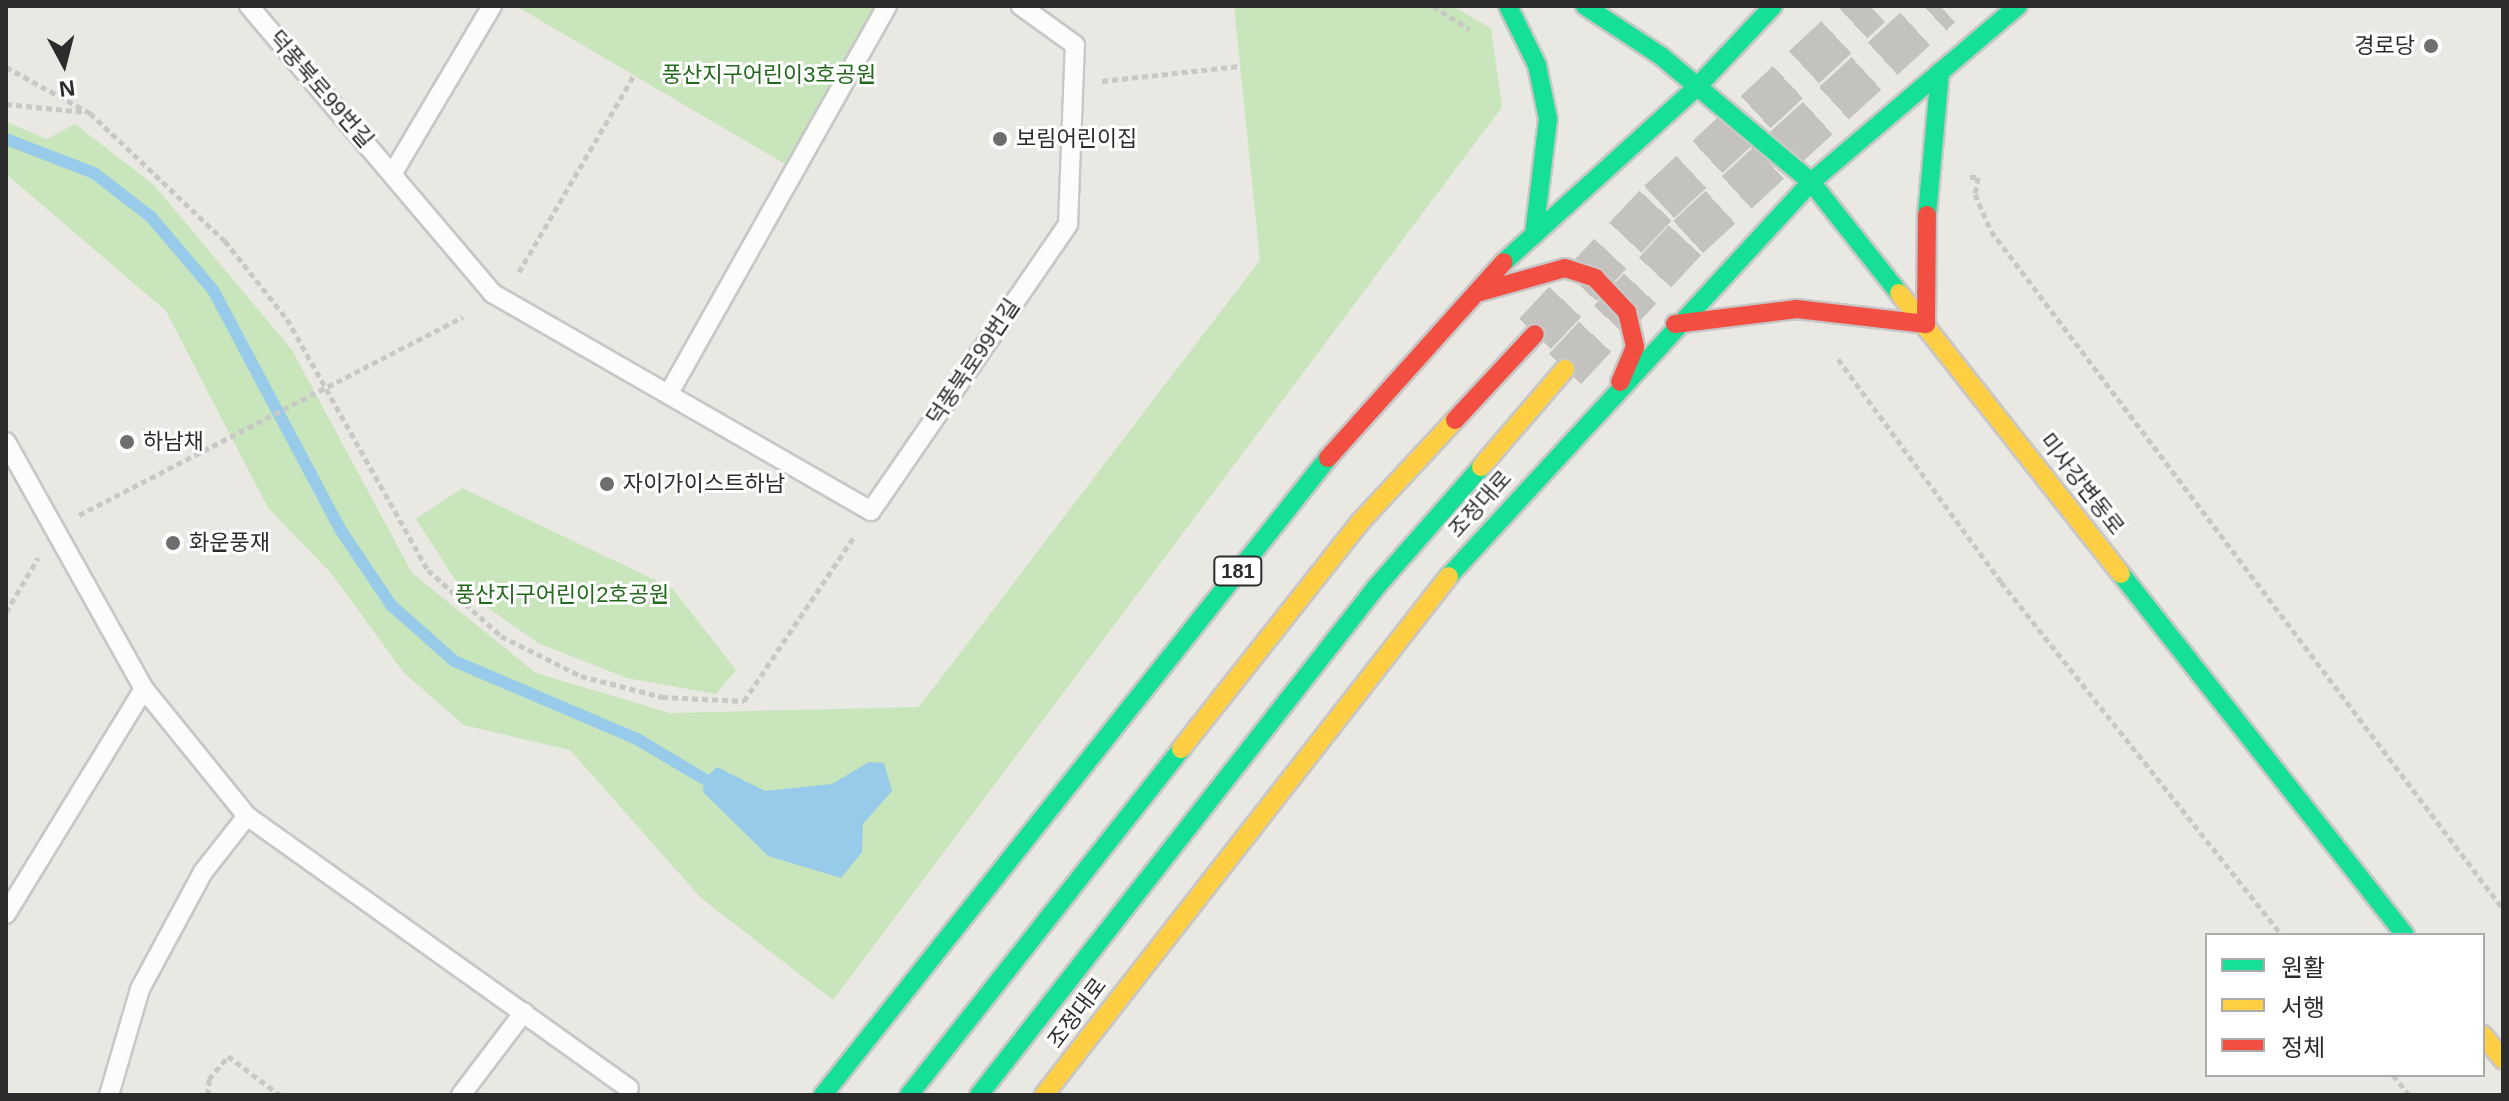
<!DOCTYPE html>
<meta charset="utf-8">
<style>
body{margin:0}
#map{position:relative;width:2509px;height:1101px;overflow:hidden;background:#eae8e2;font-family:Helvetica,"Noto Sans KR",sans-serif}
div>[style]{position:absolute}
.green>*{inset:0;background:#c8e5bc}
.water>*{inset:0;background:#98cbe9}
.stream>*{height:12px;margin:-6px;padding:0 6px;transform-origin:6px;border-radius:6px;background:#98cbe9}
.primary-tunnel>*{height:44px;margin-top:-22px;transform-origin:0;background:repeating-linear-gradient(90deg,#c4c2be 0 44px,transparent 0 66px)}
.path>*{height:5px;margin-top:-2.5px;transform-origin:0;background:repeating-linear-gradient(90deg,#c8c8c7 0 6px,transparent 0 10px)}
.roads{filter:drop-shadow(2px 0 #c7c7c7) drop-shadow(-2px 0 #c7c7c7) drop-shadow(0 2px #c7c7c7) drop-shadow(0 -2px #c7c7c7)}
.lane>*{height:18px;margin:-9px;padding:0 9px;transform-origin:9px;border-radius:9px;background:#fcfcfb}
.fast>*{height:18px;margin:-9px;padding:0 9px;transform-origin:9px;border-radius:9px;background:#16e098}
.slow>*{height:18px;margin:-9px;padding:0 9px;transform-origin:9px;border-radius:9px;background:#ffcf43}
.jam>*{height:18px;margin:-9px;padding:0 9px;transform-origin:9px;border-radius:9px;background:#f24e42}
.dots>*{width:22px;height:22px;translate:-50% -50%;box-sizing:border-box;border:4px solid #fff;border-radius:50%}
span{translate:-50% -50%;white-space:nowrap;text-align:center;line-height:1.15;-webkit-text-stroke:6px #fff;paint-order:stroke}
.shield-label span{padding:2px 6px;background:#fff;border:2px solid;border-radius:6px;-webkit-text-stroke-width:0}
.shield-label{font-size:20px;color:#2c2c2c;font-weight:700}
.poi-label{font-size:22px;color:#2c2c2c}
.right{translate:-100% -50%;text-align:right}
.left{translate:0 -50%;text-align:left}
.park-label{font-size:22px;color:#23691c}
.street-label{font-size:22px;color:#2c2c2c}
.frame{position:absolute;inset:0;border:8px solid #2c2c2c;pointer-events:none}
.legend{position:absolute;left:2205px;top:933px;width:280px;height:144px;box-sizing:border-box;background:#fff;border:2px solid #ababab;margin:0;padding:10px 14px;list-style:none;font-size:24px;color:#2c2c2c}
.legend li{display:flex;align-items:center;gap:16px;height:40px}
.legend b{width:40px;border:2px solid #ababab}
.north{position:absolute;left:24px;top:24px;width:80px;height:80px;-webkit-text-stroke:6px #fff;paint-order:stroke;rotate:173deg;font-size:22px;font-weight:700;line-height:32px;text-align:center;color:#2c2c2c}
.north::after{content:'';display:block;margin:auto;width:28px;height:36px;background:#2c2c2c;clip-path:polygon(50% 0,100% 100%,50% 72%,0 100%)}
</style>
<div id="map">
<div class="green">
<div style="clip-path:polygon(516px 6px,887px 6px,795px 170px)"></div>
<div style="clip-path:polygon(1234px 6px,1452px 6px,1491px 28px,1502px 107px,833px 1000px,701px 898px,570px 750px,464px 725px,404px 673px,331px 573px,268px 508px,166px 311px,6px 174px,6px 122px,47px 139px,75px 124px,154px 185px,292px 350px,412px 573px,536px 673px,670px 713px,919px 707px,1260px 260px)"></div>
<div style="clip-path:polygon(462px 488px,672px 588px,736px 670px,716px 694px,627px 678px,538px 643px,461px 589px,416px 519px)"></div>
</div>
<div class="water">
<div style="clip-path:polygon(869px 762px,884px 763px,892px 791px,863px 824px,862px 852px,841px 878px,768px 856px,703px 792px,704px 779px,717px 767px,765px 791px,832px 784px)"></div>
</div>
<div class="stream">
<div style="left:6px;top:139px;width:94px;rotate:21.1deg"></div>
<div style="left:94px;top:173px;width:72px;rotate:37.7deg"></div>
<div style="left:151px;top:217px;width:96px;rotate:49.7deg"></div>
<div style="left:213px;top:290px;width:271px;rotate:62deg"></div>
<div style="left:340px;top:529px;width:92px;rotate:56.1deg"></div>
<div style="left:391px;top:605px;width:84px;rotate:41.6deg"></div>
<div style="left:454px;top:661px;width:199px;rotate:23.1deg"></div>
<div style="left:637px;top:739px;width:78px;rotate:30.8deg"></div>
</div>
<div class="primary-tunnel">
<div style="left:1535px;top:334px;width:181px;rotate:-46.8deg"></div>
<div style="left:1659px;top:202px;width:288px;rotate:-42.9deg"></div>
<div style="left:1565px;top:369px;width:180px;rotate:-47deg"></div>
<div style="left:1688px;top:237px;width:342px;rotate:-42.5deg"></div>
</div>
<div class="path">
<div style="left:1433px;top:6px;width:43px;rotate:32.6deg"></div>
<div style="left:6px;top:67px;width:96px;rotate:28.7deg"></div>
<div style="left:90px;top:113px;width:186px;rotate:43.5deg"></div>
<div style="left:225px;top:241px;width:100px;rotate:51.5deg"></div>
<div style="left:287px;top:319px;width:288px;rotate:60.7deg"></div>
<div style="left:428px;top:570px;width:98px;rotate:42.1deg"></div>
<div style="left:501px;top:636px;width:89px;rotate:26.6deg"></div>
<div style="left:581px;top:676px;width:84px;rotate:14.5deg"></div>
<div style="left:662px;top:697px;width:82px;rotate:2.8deg"></div>
<div style="left:744px;top:701px;width:200px;rotate:-56.2deg"></div>
<div style="left:1102px;top:81px;width:138px;rotate:-6.2deg"></div>
<div style="left:6px;top:104px;width:79px;rotate:5.8deg"></div>
<div style="left:1970px;top:177px;width:8px"></div>
<div style="left:1978px;top:177px;width:17px;rotate:100deg"></div>
<div style="left:1975px;top:194px;width:40px;rotate:66.6deg"></div>
<div style="left:1991px;top:231px;width:850px;rotate:52.94deg"></div>
<div style="left:519px;top:272px;width:228px;rotate:-59.7deg"></div>
<div style="left:1838px;top:359px;width:276px;rotate:53.8deg"></div>
<div style="left:2001px;top:582px;width:451px;rotate:51.5deg"></div>
<div style="left:79px;top:515px;width:432px;rotate:-27.3deg"></div>
<div style="left:6px;top:612px;width:63px;rotate:-59.3deg"></div>
<div style="left:2393px;top:1075px;width:26px;rotate:51deg"></div>
<div style="left:208px;top:1095px;width:16px;rotate:-86deg"></div>
<div style="left:209px;top:1079px;width:30px;rotate:-50deg"></div>
<div style="left:228px;top:1056px;width:65px;rotate:36.9deg"></div>
</div>
<div class="roads">
<div class="lane">
<div style="left:249px;top:6px;width:376px;rotate:49.7deg"></div>
<div style="left:492px;top:293px;width:437px;rotate:29.9deg"></div>
<div style="left:871px;top:511px;width:348px;rotate:-55.5deg"></div>
<div style="left:1068px;top:224px;width:179px;rotate:-87.8deg"></div>
<div style="left:1075px;top:45px;width:67px;rotate:-144.2deg"></div>
<div style="left:394px;top:171px;width:192px;rotate:-59.3deg"></div>
<div style="left:669px;top:393px;width:444px;rotate:-60.6deg"></div>
<div style="left:6px;top:442px;width:283px;rotate:60.8deg"></div>
<div style="left:144px;top:689px;width:164px;rotate:51deg"></div>
<div style="left:247px;top:816px;width:469px;rotate:35.5deg"></div>
<div style="left:6px;top:914px;width:264px;rotate:-58.5deg"></div>
<div style="left:109px;top:1095px;width:110px;rotate:-73.7deg"></div>
<div style="left:140px;top:989px;width:133px;rotate:-61.7deg"></div>
<div style="left:203px;top:872px;width:71px;rotate:-51.8deg"></div>
<div style="left:461px;top:1095px;width:104px;rotate:-52.8deg"></div>
</div>
<div class="fast">
<div style="left:1508px;top:6px;width:66px;rotate:63.8deg"></div>
<div style="left:1537px;top:65px;width:55px;rotate:78.5deg"></div>
<div style="left:1548px;top:119px;width:117px;rotate:96.9deg"></div>
<div style="left:1585px;top:6px;width:91px;rotate:33.3deg"></div>
<div style="left:1661px;top:56px;width:196px;rotate:40deg"></div>
<div style="left:1811px;top:182px;width:142px;rotate:51.6deg"></div>
<div style="left:1927px;top:215px;width:144px;rotate:-84.8deg"></div>
<div style="left:1504px;top:262px;width:261px;rotate:-42.2deg"></div>
<div style="left:1697px;top:87px;width:111px;rotate:-46.8deg"></div>
<div style="left:2121px;top:574px;width:459px;rotate:51.8deg"></div>
<div style="left:1449px;top:576px;width:535px;rotate:-47.42deg"></div>
<div style="left:1811px;top:182px;width:272px;rotate:-40.4deg"></div>
<div style="left:823px;top:1095px;width:813px;rotate:-51.59deg"></div>
<div style="left:909px;top:1095px;width:440px;rotate:-51.8deg"></div>
<div style="left:979px;top:1095px;width:646px;rotate:-51.98deg"></div>
<div style="left:1377px;top:586px;width:158px;rotate:-48.8deg"></div>
</div>
<div class="slow">
<div style="left:1899px;top:293px;width:358px;rotate:51.7deg"></div>
<div style="left:1481px;top:467px;width:129px;rotate:-49.4deg"></div>
<div style="left:1181px;top:749px;width:290px;rotate:-51.7deg"></div>
<div style="left:1361px;top:521px;width:138px;rotate:-47.1deg"></div>
<div style="left:2483px;top:1035px;width:32px;rotate:51deg"></div>
<div style="left:1044px;top:1095px;width:658px;rotate:-52.03deg"></div>
</div>
<div class="jam">
<div style="left:1480px;top:292px;width:88px;rotate:-15.8deg"></div>
<div style="left:1565px;top:268px;width:32px;rotate:18deg"></div>
<div style="left:1595px;top:278px;width:47px;rotate:46.7deg"></div>
<div style="left:1627px;top:312px;width:36px;rotate:77deg"></div>
<div style="left:1635px;top:347px;width:38px;rotate:113deg"></div>
<div style="left:1675px;top:324px;width:123px;rotate:-7deg"></div>
<div style="left:1797px;top:309px;width:130px;rotate:6.6deg"></div>
<div style="left:1926px;top:324px;width:109px;rotate:-89.5deg"></div>
<div style="left:1455px;top:420px;width:117px;rotate:-47.1deg"></div>
<div style="left:1328px;top:458px;width:263px;rotate:-48.1deg"></div>
</div>
</div>
<div class="dots">
<div style="left:2431px;top:46px;background:#6e6e6c"></div>
<div style="left:1000px;top:139px;background:#6e6e6c"></div>
<div style="left:127px;top:442px;background:#6e6e6c"></div>
<div style="left:607px;top:484px;background:#6e6e6c"></div>
<div style="left:173px;top:543px;background:#6e6e6c"></div>
</div>
<div class="shield-label">
<span style="left:1238px;top:571px">181</span>
</div>
<div class="poi-label">
<span class="right" style="left:2415px;top:46px">경로당</span>
<span class="left" style="left:1016px;top:139px">보림어린이집</span>
<span class="left" style="left:143px;top:442px">하남채</span>
<span class="left" style="left:623px;top:484px">자이가이스트하남</span>
<span class="left" style="left:189px;top:543px">화운풍재</span>
</div>
<div class="park-label">
<span style="left:769px;top:75px">풍산지구어린이3호공원</span>
<span style="left:562px;top:595px">풍산지구어린이2호공원</span>
</div>
<div class="street-label">
<span style="left:321px;top:89px;rotate:49deg">덕풍북로99번길</span>
<span style="left:973px;top:362px;rotate:-56deg">덕풍북로99번길</span>
<span style="left:2082px;top:484px;rotate:52deg">미사강변동로</span>
<span style="left:1480px;top:504px;rotate:-48deg">조정대로</span>
<span style="left:1077px;top:1013px;rotate:-53deg">조정대로</span>
</div>
<div class="frame"></div>
<ul class="legend">
<li><b style="height:10px;background:#16e098"></b>원활</li>
<li><b style="height:10px;background:#ffcf43"></b>서행</li>
<li><b style="height:10px;background:#f24e42"></b>정체</li>
</ul>
<div class="north">N</div>
</div>
